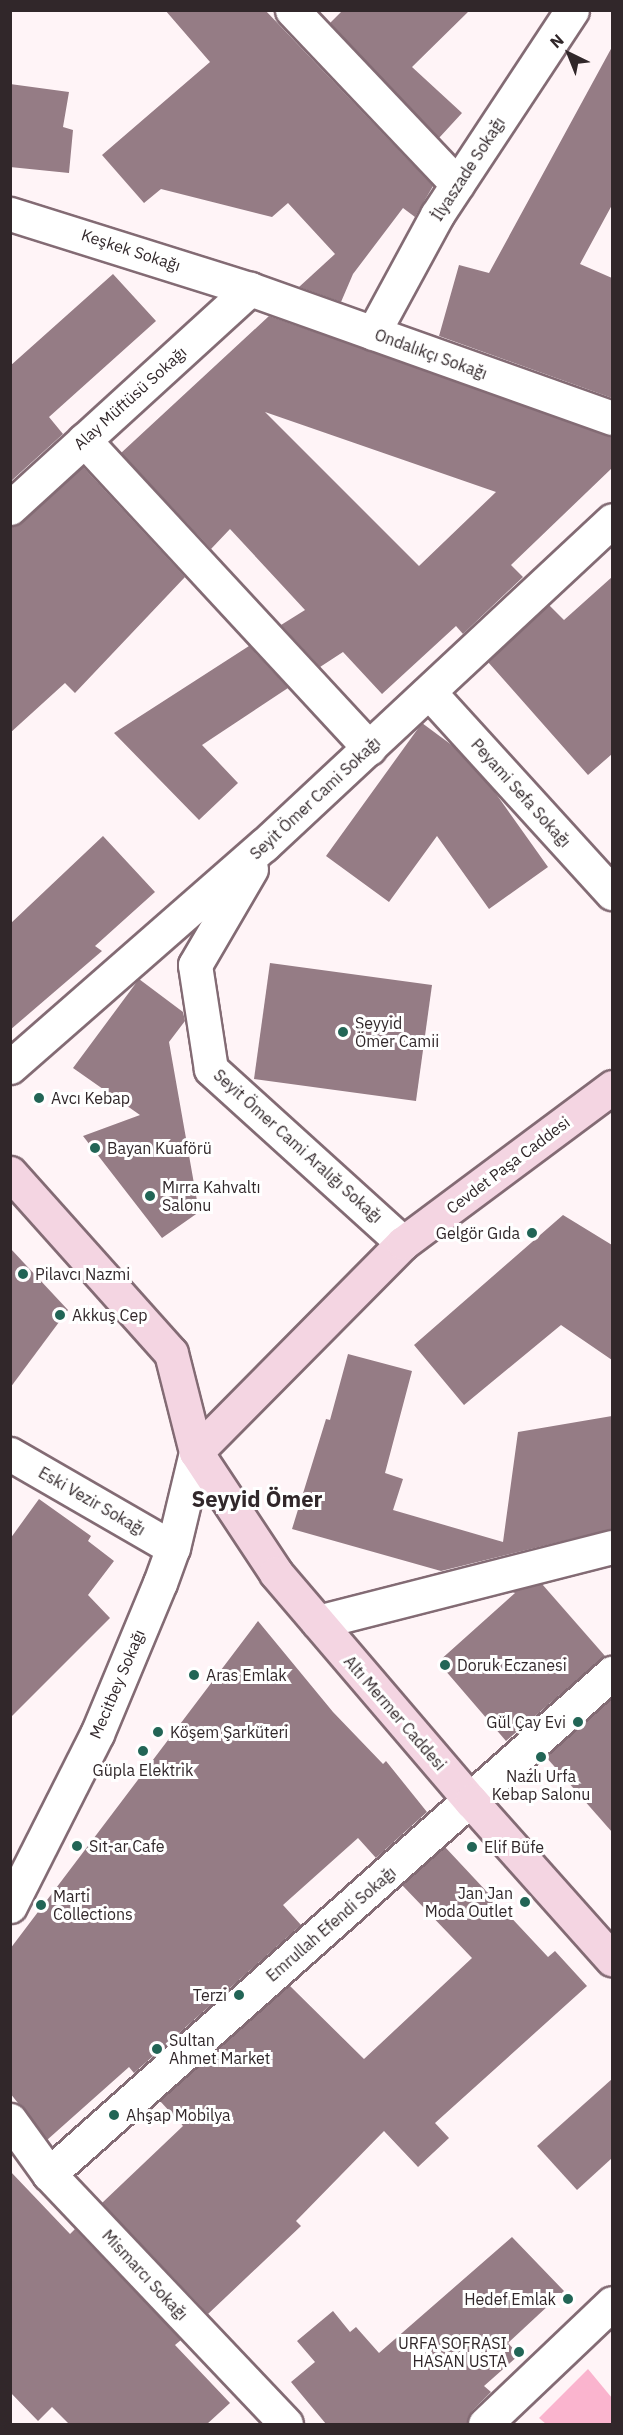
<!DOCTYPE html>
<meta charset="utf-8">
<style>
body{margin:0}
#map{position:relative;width:623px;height:2435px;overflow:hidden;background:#fff4f7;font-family:"IBM Plex Sans",sans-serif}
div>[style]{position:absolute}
.green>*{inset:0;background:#fab4ce}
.building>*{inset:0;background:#957c85}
.roads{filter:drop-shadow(2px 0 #836b74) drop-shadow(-2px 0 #836b74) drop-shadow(0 2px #836b74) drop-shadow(0 -2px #836b74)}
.street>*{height:33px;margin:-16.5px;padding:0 16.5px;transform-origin:16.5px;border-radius:16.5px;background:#fff}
.secondary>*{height:33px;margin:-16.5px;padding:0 16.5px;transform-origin:16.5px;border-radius:16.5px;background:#f4d5e2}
.dots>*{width:16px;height:16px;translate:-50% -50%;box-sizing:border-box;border:3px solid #fff;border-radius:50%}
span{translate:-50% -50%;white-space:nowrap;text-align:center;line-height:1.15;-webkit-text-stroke:6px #fff;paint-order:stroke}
.street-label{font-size:16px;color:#31272a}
.poi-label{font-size:16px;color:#31272a}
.left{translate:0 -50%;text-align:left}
.right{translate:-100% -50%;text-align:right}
.district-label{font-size:22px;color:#31272a;font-weight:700}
.frame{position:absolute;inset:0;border:12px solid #31272a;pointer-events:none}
.north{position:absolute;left:539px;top:24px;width:60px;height:60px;-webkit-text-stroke:4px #fff;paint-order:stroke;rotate:317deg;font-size:16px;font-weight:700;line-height:24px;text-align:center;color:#31272a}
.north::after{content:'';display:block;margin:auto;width:21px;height:27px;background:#31272a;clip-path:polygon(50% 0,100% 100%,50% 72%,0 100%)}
</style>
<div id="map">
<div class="green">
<div style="clip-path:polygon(588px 2369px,612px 2398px,612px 2424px,546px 2424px,539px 2418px)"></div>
</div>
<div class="building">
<div style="clip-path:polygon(165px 10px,265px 10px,433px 186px,415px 217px,403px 208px,353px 274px,341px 302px,299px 287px,335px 254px,288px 203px,272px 217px,161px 189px,144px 203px,102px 155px,210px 62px)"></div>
<div style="clip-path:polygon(343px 10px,470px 10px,412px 67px,462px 113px,439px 138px,330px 23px)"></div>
<div style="clip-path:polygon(612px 47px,612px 205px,580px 264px,612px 278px,612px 398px,439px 336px,459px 265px,489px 273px)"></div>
<div style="clip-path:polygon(10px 84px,69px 92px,63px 127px,73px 130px,69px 173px,10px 167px)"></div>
<div style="clip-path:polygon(113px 274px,156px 321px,49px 417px,63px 434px,10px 482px,10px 366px)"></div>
<div style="clip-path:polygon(evenodd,269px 316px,612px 436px,612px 468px,511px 565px,523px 577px,463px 634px,456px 626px,382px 694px,343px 652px,320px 667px,281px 625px,305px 610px,230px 529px,211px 549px,121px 453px,269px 316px,265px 412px,496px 492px,419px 566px,265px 412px)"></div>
<div style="clip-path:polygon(83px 467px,185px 577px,75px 693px,65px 683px,10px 733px,10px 526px,23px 522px)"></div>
<div style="clip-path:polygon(612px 577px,612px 754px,588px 775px,488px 662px,549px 605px,564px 620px)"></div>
<div style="clip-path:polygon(249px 646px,288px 688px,202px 745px,238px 783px,199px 820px,114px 733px)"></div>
<div style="clip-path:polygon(422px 723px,453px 746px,494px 791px,548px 867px,489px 909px,437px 836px,389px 902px,326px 856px)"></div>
<div style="clip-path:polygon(103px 836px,155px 892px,95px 946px,102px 951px,10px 1030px,10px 924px)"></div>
<div style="clip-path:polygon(270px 963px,432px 985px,416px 1101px,254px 1079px)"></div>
<div style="clip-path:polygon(139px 979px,183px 1012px,185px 1021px,169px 1042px,199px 1212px,162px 1238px,83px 1136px,140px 1115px,73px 1068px)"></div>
<div style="clip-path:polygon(563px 1215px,612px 1245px,612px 1360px,561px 1325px,464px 1405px,414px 1345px)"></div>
<div style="clip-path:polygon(10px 1248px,68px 1310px,10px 1388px)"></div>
<div style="clip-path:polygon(348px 1354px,412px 1371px,385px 1473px,403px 1479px,393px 1510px,503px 1542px,518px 1432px,612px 1416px,612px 1529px,441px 1571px,292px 1529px,326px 1419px,330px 1420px)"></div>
<div style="clip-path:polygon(39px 1499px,91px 1536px,88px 1541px,114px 1561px,88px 1595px,110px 1618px,10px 1718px,10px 1539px)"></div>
<div style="clip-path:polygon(542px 1584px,605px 1656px,506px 1741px,438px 1662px,515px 1593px,512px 1592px)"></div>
<div style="clip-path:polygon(258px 1621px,333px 1712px,383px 1764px,386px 1761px,427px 1812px,376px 1858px,358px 1838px,283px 1905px,301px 1925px,134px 2073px,129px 2067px,47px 2140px,10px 2093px,10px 1949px)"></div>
<div style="clip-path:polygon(612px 1698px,612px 1832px,546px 1757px)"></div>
<div style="clip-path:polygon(445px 1847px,548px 1957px,555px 1951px,587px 1986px,435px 2123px,449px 2138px,418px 2167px,384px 2131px,296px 2221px,301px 2226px,208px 2314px,102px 2203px,183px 2126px,160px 2101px,289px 1985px,364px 2059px,472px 1958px,402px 1885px)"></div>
<div style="clip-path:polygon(612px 2079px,612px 2158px,577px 2190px,537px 2146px)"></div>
<div style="clip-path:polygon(10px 2171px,70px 2234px,75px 2229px,181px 2340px,175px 2345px,230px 2403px,207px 2424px,69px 2424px,52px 2407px,38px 2421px,10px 2392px)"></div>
<div style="clip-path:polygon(512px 2237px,564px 2291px,508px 2343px,519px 2355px,484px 2386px,491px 2392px,472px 2411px,467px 2424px,326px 2424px,291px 2382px,315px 2362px,297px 2341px,333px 2311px,350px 2332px,356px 2327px,379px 2353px)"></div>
</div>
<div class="roads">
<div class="street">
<div style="left:292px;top:10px;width:240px;rotate:46.5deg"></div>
<div style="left:10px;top:214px;width:251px;rotate:17.4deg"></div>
<div style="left:250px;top:289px;width:384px;rotate:19.6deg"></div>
<div style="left:373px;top:333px;width:134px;rotate:-61.5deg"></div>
<div style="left:437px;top:215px;width:245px;rotate:-56.6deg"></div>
<div style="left:84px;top:440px;width:420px;rotate:47.2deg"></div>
<div style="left:10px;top:508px;width:325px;rotate:-42.4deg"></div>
<div style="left:429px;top:692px;width:272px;rotate:47.7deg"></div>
<div style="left:251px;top:869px;width:111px;rotate:120.3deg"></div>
<div style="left:195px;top:965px;width:105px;rotate:81.3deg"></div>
<div style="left:211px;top:1069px;width:259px;rotate:42.2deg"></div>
<div style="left:10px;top:1067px;width:337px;rotate:-41.2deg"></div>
<div style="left:264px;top:845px;width:476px;rotate:-43deg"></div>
<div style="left:10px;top:1454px;width:188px;rotate:30deg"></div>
<div style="left:318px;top:1622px;width:303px;rotate:-14.3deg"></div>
<div style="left:10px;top:1906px;width:193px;rotate:-63.2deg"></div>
<div style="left:97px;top:1734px;width:164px;rotate:-67.4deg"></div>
<div style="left:160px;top:1583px;width:37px;rotate:-70deg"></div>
<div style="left:173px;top:1548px;width:99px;rotate:-76.5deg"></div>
<div style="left:10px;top:2120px;width:67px;rotate:54.2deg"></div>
<div style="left:49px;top:2174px;width:344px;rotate:46.5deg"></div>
<div style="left:49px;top:2174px;width:754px;rotate:-41.67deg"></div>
<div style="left:485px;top:2424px;width:175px;rotate:-43.6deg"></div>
</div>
<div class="secondary">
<div style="left:10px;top:1173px;width:241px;rotate:48.2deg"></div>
<div style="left:171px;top:1353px;width:102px;rotate:75.8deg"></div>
<div style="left:196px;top:1452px;width:145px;rotate:56.5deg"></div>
<div style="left:276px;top:1573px;width:300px;rotate:49.5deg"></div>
<div style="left:471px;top:1801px;width:212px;rotate:48.3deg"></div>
<div style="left:196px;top:1452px;width:294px;rotate:-45.3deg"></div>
<div style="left:403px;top:1243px;width:261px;rotate:-36.7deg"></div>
</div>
</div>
<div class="dots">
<div style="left:343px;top:1032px;background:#226556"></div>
<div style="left:39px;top:1098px;background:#226556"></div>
<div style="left:95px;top:1148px;background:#226556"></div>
<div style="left:150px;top:1196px;background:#226556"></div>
<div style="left:532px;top:1233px;background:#226556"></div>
<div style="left:23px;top:1274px;background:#226556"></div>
<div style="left:60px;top:1315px;background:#226556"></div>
<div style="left:445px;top:1665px;background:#226556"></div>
<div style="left:194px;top:1675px;background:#226556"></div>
<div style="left:578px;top:1722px;background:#226556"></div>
<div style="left:158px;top:1732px;background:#226556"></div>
<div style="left:143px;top:1751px;background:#226556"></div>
<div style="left:541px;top:1757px;background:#226556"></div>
<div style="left:77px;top:1846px;background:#226556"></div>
<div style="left:472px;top:1847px;background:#226556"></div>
<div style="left:525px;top:1902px;background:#226556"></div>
<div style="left:41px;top:1905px;background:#226556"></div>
<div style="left:239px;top:1995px;background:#226556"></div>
<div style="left:157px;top:2049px;background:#226556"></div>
<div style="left:114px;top:2115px;background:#226556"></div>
<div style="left:568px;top:2299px;background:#226556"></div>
<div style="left:519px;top:2352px;background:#226556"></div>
</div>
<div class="street-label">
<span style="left:468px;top:169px;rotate:-57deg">İlyaszade Sokağı</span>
<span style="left:131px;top:250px;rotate:18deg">Keşkek Sokağı</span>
<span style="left:431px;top:354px;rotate:20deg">Ondalıkçı Sokağı</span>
<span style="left:130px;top:398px;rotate:-42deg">Alay Müftüsü Sokağı</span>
<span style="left:521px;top:793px;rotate:48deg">Peyami Sefa Sokağı</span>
<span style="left:315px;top:798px;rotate:-43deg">Seyit Ömer Cami Sokağı</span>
<span style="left:298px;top:1146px;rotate:42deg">Seyit Ömer Cami Aralığı Sokağı</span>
<span style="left:508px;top:1165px;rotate:-37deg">Cevdet Paşa Caddesi</span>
<span style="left:92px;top:1501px;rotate:30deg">Eski Vezir Sokağı</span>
<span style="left:117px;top:1684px;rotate:-67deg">Meсitbey Sokağı</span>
<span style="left:395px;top:1713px;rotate:49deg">Altı Mermer Caddesi</span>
<span style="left:331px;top:1924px;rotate:-41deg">Emrullah Efendi Sokağı</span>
<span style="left:145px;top:2275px;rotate:47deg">Mismarcı Sokağı</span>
</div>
<div class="poi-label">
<span class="left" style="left:355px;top:1032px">Seyyid<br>Ömer Camii</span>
<span class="left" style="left:51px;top:1098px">Avcı Kebap</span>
<span class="left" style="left:107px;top:1148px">Bayan Kuaförü</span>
<span class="left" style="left:162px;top:1196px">Mırra Kahvaltı<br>Salonu</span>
<span class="right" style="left:520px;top:1233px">Gelgör Gıda</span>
<span class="left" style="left:35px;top:1274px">Pilavcı Nazmi</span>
<span class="left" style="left:72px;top:1315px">Akkuş Cep</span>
<span class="left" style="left:457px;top:1665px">Doruk Eczanesi</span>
<span class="left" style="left:206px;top:1675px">Aras Emlak</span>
<span class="right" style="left:566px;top:1722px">Gül Çay Evi</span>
<span class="left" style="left:170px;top:1732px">Köşem Şarküteri</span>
<span style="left:143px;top:1770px">Güpla Elektrik</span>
<span style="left:541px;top:1785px">Nazlı Urfa<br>Kebap Salonu</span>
<span class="left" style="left:89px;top:1846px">Sıt-ar Cafe</span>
<span class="left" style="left:484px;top:1847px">Elif Büfe</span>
<span class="right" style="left:513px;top:1902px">Jan Jan<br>Moda Outlet</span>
<span class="left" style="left:53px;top:1905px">Marti<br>Collections</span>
<span class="right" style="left:227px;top:1995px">Terzi</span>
<span class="left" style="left:169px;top:2049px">Sultan<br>Ahmet Market</span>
<span class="left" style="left:126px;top:2115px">Ahşap Mobilya</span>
<span class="right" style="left:556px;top:2299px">Hedef Emlak</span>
<span class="right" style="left:507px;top:2352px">URFA SOFRASI<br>HASAN USTA</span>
</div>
<div class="district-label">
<span style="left:257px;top:1499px">Seyyid Ömer</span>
</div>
<div class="frame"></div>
<div class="north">N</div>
</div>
